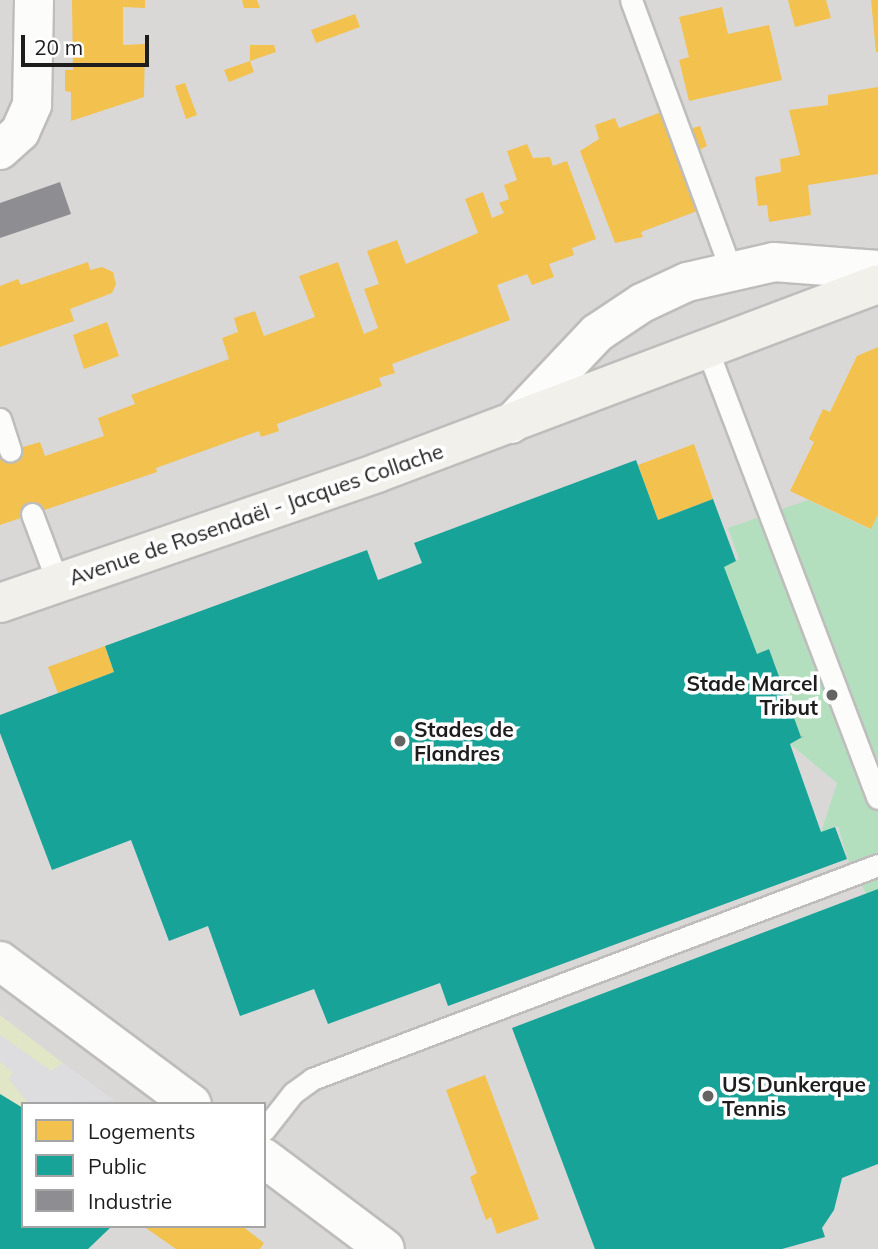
<!DOCTYPE html>
<meta charset="utf-8">
<style>
body{margin:0}
#map{position:relative;width:878px;height:1249px;overflow:hidden;background:#ebe8e5;font-family:Mulish,sans-serif}
div>[style]{position:absolute}
.residential>*{inset:0;background:#dad8d7}
.grass>*{inset:0;background:#e1e6c6}
.pitch>*{inset:0;background:#b4dfbe}
.plaza>*{inset:0;background:#dddde0}
.homes>*{inset:0;background:#f2c14e}
.public>*{inset:0;background:#17a398}
.industry>*{inset:0;background:#8d8d92}
.roads{filter:drop-shadow(2px 0 #bebdbc) drop-shadow(-2px 0 #bebdbc) drop-shadow(0 2px #bebdbc) drop-shadow(0 -2px #bebdbc)}
.lane>*{height:21px;margin:-10.5px;padding:0 10.5px;transform-origin:10.5px;border-radius:10.5px;background:#fcfcfb}
.street>*{height:38px;margin:-19px;padding:0 19px;transform-origin:19px;border-radius:19px;background:#fcfcfb}
.secondary>*{height:38px;margin:-19px;padding:0 19px;transform-origin:19px;border-radius:19px;background:#f2f0ea}
.dots>*{width:19px;height:19px;translate:-50% -50%;box-sizing:border-box;border:4px solid #fff;border-radius:50%}
span{translate:-50% -50%;white-space:nowrap;text-align:center;line-height:1.15;-webkit-text-stroke:7px #fff;paint-order:stroke}
.street-label{font-size:21px;color:#1d1d1d}
.poi-label{font-size:21px;color:#1d1d1d;font-weight:700}
.right{translate:-100% -50%;text-align:right}
.left{translate:0 -50%;text-align:left}
.legend{position:absolute;left:21px;top:1102px;width:245px;height:126px;box-sizing:border-box;background:#fff;border:2px solid #a5a5a5;margin:0;padding:9px 12px;list-style:none;font-size:21px;color:#1d1d1d}
.legend li{display:flex;align-items:center;gap:14px;height:35px}
.legend b{width:35px;border:2px solid #a5a5a5}
.scale{position:absolute;left:21px;top:35px;width:128px;height:32px;box-sizing:border-box;border:4px solid #1d1d1d;border-top:0;padding-left:9px;font-size:21px;line-height:24px;white-space:nowrap;color:#1d1d1d;-webkit-text-stroke:5px #fff;paint-order:stroke}
</style>
<div id="map">
<div class="residential">
<div style="clip-path:polygon(evenodd,0 0,878px 0,878px 1249px,0 1249px,0 0,23px 1104px,264px 1104px,264px 1226px,23px 1226px,23px 1104px)"></div>
</div>
<div class="grass">
<div style="clip-path:polygon(0 1015px,63px 1063px,51px 1071px,0 1035px)"></div>
<div style="clip-path:polygon(0 1061px,13px 1073px,9px 1079px,29px 1104px,23px 1104px,23px 1108px,0 1094px)"></div>
</div>
<div class="pitch">
<div style="clip-path:polygon(808px 500px,870px 529px,878px 514px,878px 889px,866px 894px,847px 857px,838px 826px,821px 832px,837px 783px,790px 744px,804px 736px,801px 737px,769px 649px,757px 654px,724px 567px,739px 559px,728px 528px)"></div>
</div>
<div class="plaza">
<div style="clip-path:polygon(0 1035px,51px 1071px,63px 1063px,114px 1100px,29px 1104px,9px 1078px,13px 1073px,0 1061px)"></div>
</div>
<div class="homes">
<div style="clip-path:polygon(72px 0,145px 0,145px 8px,123px 7px,123px 45px,145px 44px,144px 97px,71px 121px,71px 92px,65px 91px,65px 70px,73px 70px)"></div>
<div style="clip-path:polygon(242px 0,257px 0,260px 8px,244px 8px)"></div>
<div style="clip-path:polygon(788px 0,826px 0,831px 18px,795px 27px)"></div>
<div style="clip-path:polygon(871px 0,878px 0,878px 52px,876px 52px)"></div>
<div style="clip-path:polygon(722px 7px,728px 34px,769px 25px,782px 80px,689px 101px,679px 60px,689px 57px,679px 17px)"></div>
<div style="clip-path:polygon(355px 14px,360px 27px,316px 43px,311px 30px)"></div>
<div style="clip-path:polygon(250px 45px,274px 45px,276px 52px,250px 61px)"></div>
<div style="clip-path:polygon(250px 61px,254px 72px,229px 82px,224px 70px)"></div>
<div style="clip-path:polygon(185px 83px,197px 115px,186px 119px,175px 86px)"></div>
<div style="clip-path:polygon(878px 87px,878px 174px,808px 185px,811px 215px,769px 222px,767px 205px,758px 206px,755px 177px,781px 172px,780px 159px,800px 155px,789px 110px,828px 105px,828px 95px)"></div>
<div style="clip-path:polygon(664px 111px,700px 210px,641px 232px,643px 237px,615px 243px,580px 151px,599px 139px,595px 125px,615px 118px,619px 128px)"></div>
<div style="clip-path:polygon(700px 126px,707px 146px,697px 151px,689px 129px)"></div>
<div style="clip-path:polygon(527px 144px,533px 158px,550px 157px,553px 166px,567px 161px,596px 239px,572px 248px,574px 255px,549px 264px,554px 277px,532px 285px,527px 274px,497px 285px,510px 320px,392px 364px,395px 373px,379px 378px,382px 386px,277px 424px,279px 431px,261px 437px,259px 431px,156px 468px,157px 472px,0 525px,0 454px,40px 442px,45px 456px,104px 436px,98px 418px,135px 404px,131px 395px,229px 359px,222px 338px,238px 332px,234px 318px,255px 311px,264px 336px,315px 317px,299px 276px,338px 262px,364px 334px,378px 328px,364px 289px,379px 284px,367px 251px,397px 240px,406px 264px,478px 233px,465px 199px,483px 192px,492px 218px,504px 213px,499px 203px,509px 199px,504px 185px,517px 180px,507px 151px)"></div>
<div style="clip-path:polygon(88px 262px,90px 270px,102px 267px,113px 272px,116px 284px,112px 293px,70px 309px,74px 321px,0 347px,0 286px,18px 279px,21px 285px)"></div>
<div style="clip-path:polygon(107px 322px,119px 356px,84px 369px,73px 335px)"></div>
<div style="clip-path:polygon(878px 347px,878px 514px,871px 529px,790px 491px,814px 442px,809px 439px,823px 409px,830px 412px,857px 356px)"></div>
<div style="clip-path:polygon(694px 444px,713px 499px,658px 520px,638px 465px)"></div>
<div style="clip-path:polygon(105px 646px,114px 672px,58px 693px,48px 667px)"></div>
<div style="clip-path:polygon(485px 1075px,539px 1219px,497px 1234px,491px 1217px,486px 1220px,470px 1177px,477px 1173px,446px 1090px)"></div>
<div style="clip-path:polygon(143px 1226px,242px 1226px,264px 1243px,260px 1249px,176px 1249px)"></div>
</div>
<div class="public">
<div style="clip-path:polygon(636px 460px,658px 520px,713px 499px,736px 561px,724px 567px,757px 654px,769px 649px,801px 737px,804px 736px,790px 744px,821px 832px,835px 827px,847px 859px,448px 1006px,440px 983px,328px 1024px,314px 989px,240px 1016px,208px 926px,169px 941px,131px 840px,52px 870px,0 733px,0 715px,114px 672px,105px 646px,367px 550px,378px 580px,422px 563px,414px 543px)"></div>
<div style="clip-path:polygon(878px 889px,878px 1164px,842px 1178px,834px 1210px,822px 1228px,825px 1237px,782px 1249px,595px 1249px,512px 1028px)"></div>
<div style="clip-path:polygon(0 1094px,23px 1108px,23px 1226px,112px 1226px,88px 1249px,0 1249px)"></div>
</div>
<div class="industry">
<div style="clip-path:polygon(60px 182px,71px 214px,0 238px,0 203px)"></div>
</div>
<div class="roads">
<div class="lane">
<div style="left:631px;top:0;width:288px;rotate:69.7deg"></div>
<div style="left:707px;top:349px;width:480px;rotate:69.2deg"></div>
<div style="left:0;top:419px;width:33px;rotate:72deg"></div>
<div style="left:32px;top:514px;width:74px;rotate:69.4deg"></div>
<div style="left:264px;top:1130px;width:47px;rotate:-51.9deg"></div>
<div style="left:293px;top:1093px;width:24px;rotate:-36deg"></div>
<div style="left:312px;top:1079px;width:605px;rotate:-20.71deg"></div>
</div>
<div class="street">
<div style="left:0;top:150px;width:27px;rotate:-42deg"></div>
<div style="left:20px;top:132px;width:30px;rotate:-66deg"></div>
<div style="left:32px;top:105px;width:105px;rotate:-88.9deg"></div>
<div style="left:511px;top:424px;width:125px;rotate:-46.6deg"></div>
<div style="left:597px;top:333px;width:54px;rotate:-33.7deg"></div>
<div style="left:642px;top:303px;width:50px;rotate:-25deg"></div>
<div style="left:687px;top:282px;width:89px;rotate:-12.9deg"></div>
<div style="left:774px;top:262px;width:104px;rotate:4.4deg"></div>
<div style="left:0;top:961px;width:239px;rotate:36.7deg"></div>
<div style="left:264px;top:1158px;width:151px;rotate:36.9deg"></div>
</div>
<div class="secondary">
<div style="left:0;top:603px;width:399px;rotate:-19deg"></div>
<div style="left:377px;top:473px;width:535px;rotate:-20.67deg"></div>
</div>
</div>
<div class="dots">
<div style="left:832px;top:695px;background:#656463"></div>
<div style="left:400px;top:741px;background:#656463"></div>
<div style="left:708px;top:1096px;background:#656463"></div>
</div>
<div class="street-label">
<span style="left:256px;top:514px;rotate:-19deg">Avenue de Rosendaël - Jacques Collache</span>
</div>
<div class="poi-label">
<span class="right" style="left:818px;top:695px">Stade Marcel<br>Tribut</span>
<span class="left" style="left:414px;top:741px">Stades de<br>Flandres</span>
<span class="left" style="left:722px;top:1096px">US Dunkerque<br>Tennis</span>
</div>
<ul class="legend">
<li><b style="height:19px;background:#f2c14e"></b>Logements</li>
<li><b style="height:19px;background:#17a398"></b>Public</li>
<li><b style="height:19px;background:#8d8d92"></b>Industrie</li>
</ul>
<div class="scale">20 m</div>
</div>
